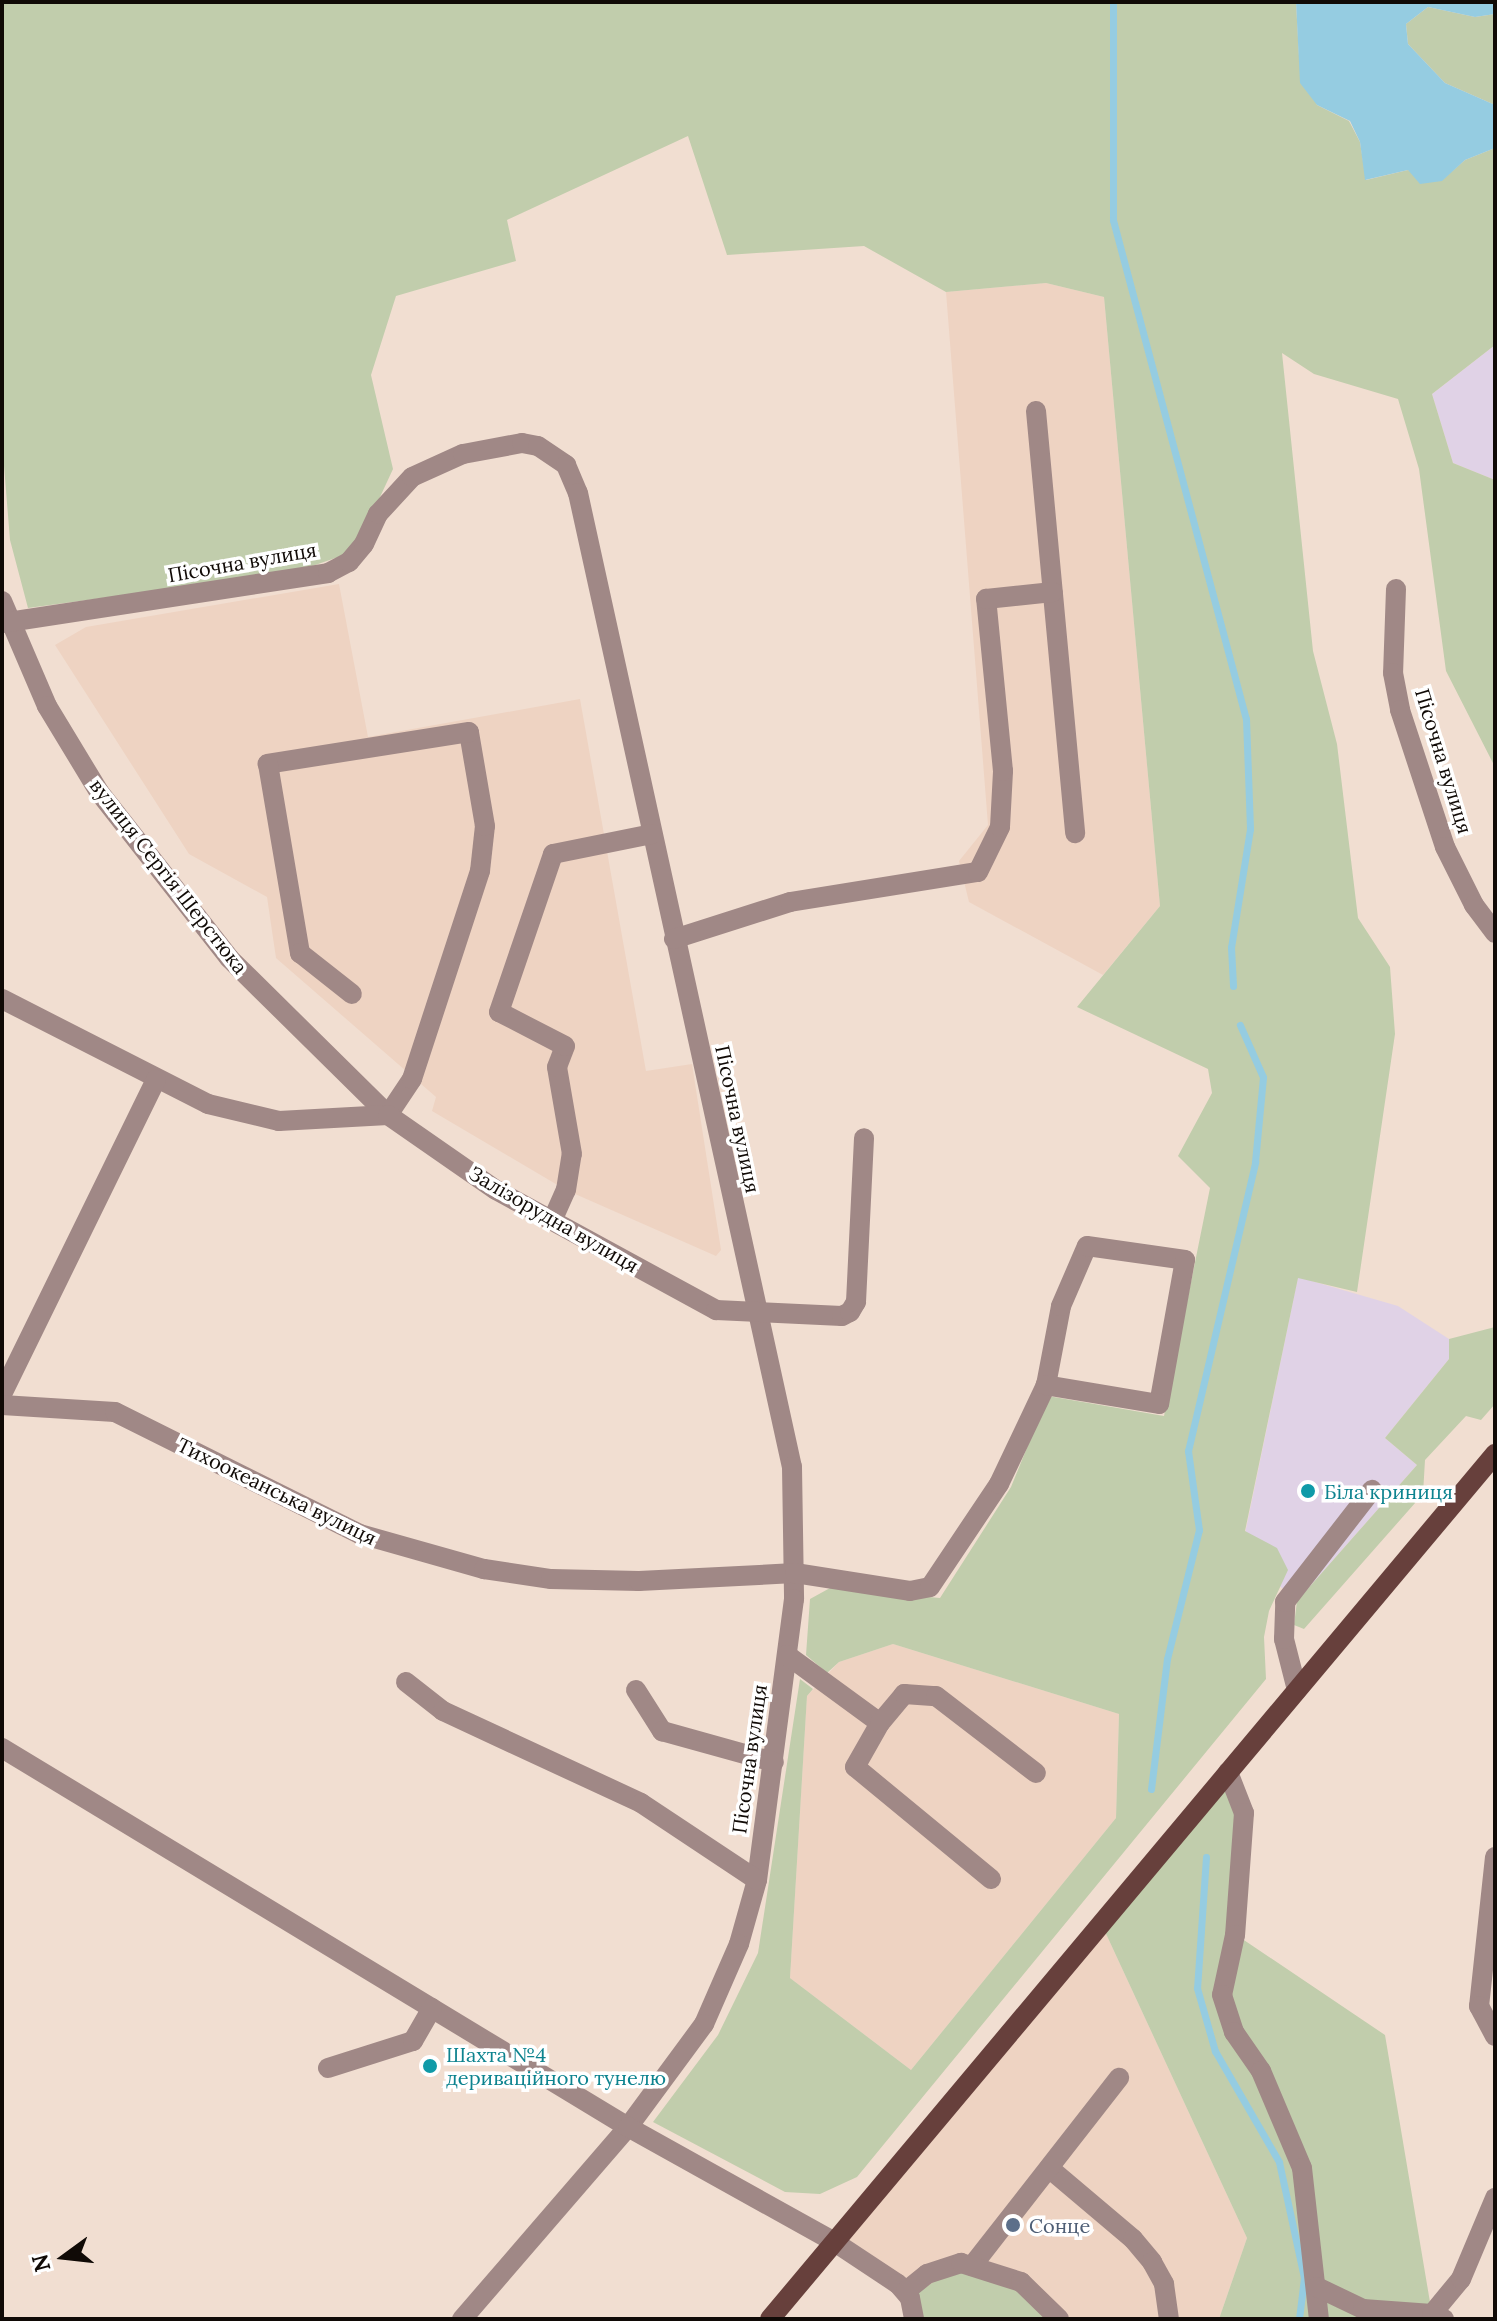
<!DOCTYPE html>
<meta charset="utf-8">
<style>
body{margin:0}
#map{position:relative;width:1497px;height:2321px;overflow:hidden;background:#f1ded1;font-family:Lora,serif}
div>[style]{position:absolute}
.commercial>*{inset:0;background:#e0d2e6}
.built>*{inset:0;background:#eed3c2}
.green>*{inset:0;background:#c1cdac}
.water>*{inset:0;background:#95cce1}
.stream>*{height:7px;margin:-3.5px;padding:0 3.5px;transform-origin:3.5px;border-radius:3.5px;background:#95cce1}
.minor>*{height:20px;margin:-10px;padding:0 10px;transform-origin:10px;border-radius:10px;background:#a08886}
.major>*{height:20px;margin:-10px;padding:0 10px;transform-origin:10px;border-radius:10px;background:#67403c}
.dots>*{width:22px;height:22px;translate:-50% -50%;box-sizing:border-box;border:4px solid #fff;border-radius:50%}
span{translate:-50% -50%;white-space:nowrap;text-align:center;line-height:1.15;-webkit-text-stroke:7px #fff;paint-order:stroke}
.street-label{font-size:20px;color:#100a06}
.culture-label{font-size:20px;color:#0d838f}
.left{translate:0 -50%;text-align:left}
.service-label{font-size:20px;color:#4e5e75}
.frame{position:absolute;inset:0;border:4px solid #100a06;pointer-events:none}
.north{position:absolute;left:24px;top:2217px;width:80px;height:80px;-webkit-text-stroke:6px #fff;paint-order:stroke;rotate:255deg;font-size:22px;font-weight:700;line-height:32px;text-align:center;color:#100a06}
.north::after{content:'';display:block;margin:auto;width:28px;height:36px;background:#100a06;clip-path:polygon(50% 0,100% 100%,50% 72%,0 100%)}
</style>
<div id="map">
<div class="commercial">
<div style="clip-path:polygon(1495px 345px,1495px 480px,1453px 463px,1432px 394px)"></div>
<div style="clip-path:polygon(1298px 1277px,1398px 1306px,1449px 1339px,1449px 1359px,1385px 1438px,1417px 1465px,1297px 1601px,1241px 1553px)"></div>
</div>
<div class="built">
<div style="clip-path:polygon(1046px 283px,1104px 297px,1160px 906px,1103px 975px,969px 902px,959px 861px,988px 825px,946px 292px)"></div>
<div style="clip-path:polygon(339px 584px,368px 737px,580px 699px,646px 1071px,692px 1064px,721px 1250px,716px 1256px,566px 1190px,432px 1111px,436px 1097px,276px 958px,267px 897px,189px 854px,55px 645px,86px 627px)"></div>
<div style="clip-path:polygon(893px 1644px,1119px 1714px,1116px 1818px,911px 2070px,790px 1978px,807px 1696px,839px 1662px)"></div>
<div style="clip-path:polygon(1101px 1923px,1247px 2238px,1219px 2319px,1059px 2319px,906px 2291px,836px 2243px)"></div>
</div>
<div class="green">
<div style="clip-path:polygon(2px 2px,1296px 2px,1299px 56px,1317px 105px,1349px 121px,1360px 142px,1366px 180px,1408px 170px,1441px 181px,1465px 160px,1495px 148px,1495px 345px,1432px 394px,1453px 463px,1495px 480px,1495px 767px,1446px 671px,1419px 469px,1398px 399px,1314px 374px,1282px 353px,1313px 651px,1337px 744px,1358px 918px,1390px 967px,1395px 1034px,1357px 1292px,1298px 1278px,1245px 1531px,1277px 1548px,1288px 1570px,1269px 1611px,1264px 1637px,1266px 1679px,857px 2177px,820px 2194px,785px 2192px,653px 2122px,718px 2035px,758px 1953px,800px 1679px,813px 1689px,807px 1696px,790px 1978px,911px 2070px,1116px 1818px,1119px 1714px,893px 1644px,839px 1662px,827px 1673px,806px 1655px,810px 1599px,830px 1588px,940px 1598px,1011px 1487px,1048px 1396px,1164px 1416px,1210px 1188px,1178px 1156px,1212px 1093px,1208px 1069px,1077px 1007px,1160px 906px,1104px 297px,1046px 283px,946px 292px,864px 246px,727px 255px,688px 136px,507px 220px,516px 261px,396px 296px,371px 375px,393px 469px,362px 536px,344px 555px,295px 572px,28px 608px,10px 540px,2px 441px)"></div>
<div style="clip-path:polygon(1428px 7px,1475px 17px,1495px 14px,1495px 105px,1445px 83px,1408px 44px,1406px 24px)"></div>
<div style="clip-path:polygon(1495px 1327px,1495px 1404px,1481px 1420px,1466px 1416px,1425px 1460px,1423px 1494px,1304px 1629px,1294px 1625px,1297px 1601px,1417px 1465px,1385px 1438px,1449px 1359px,1449px 1339px)"></div>
<div style="clip-path:polygon(1228px 1772px,1244px 1813px,1235px 1934px,1385px 2035px,1432px 2314px,1444px 2319px,1219px 2319px,1247px 2238px,1101px 1923px)"></div>
<div style="clip-path:polygon(961px 2263px,1021px 2282px,1059px 2319px,914px 2319px,910px 2298px)"></div>
</div>
<div class="water">
<div style="clip-path:polygon(1296px 2px,1495px 2px,1495px 14px,1475px 17px,1428px 7px,1406px 24px,1408px 44px,1445px 83px,1495px 105px,1495px 148px,1465px 160px,1442px 181px,1420px 184px,1408px 170px,1365px 180px,1360px 142px,1350px 121px,1317px 105px,1300px 83px)"></div>
</div>
<div class="stream">
<div style="left:1113px;top:2px;width:218px;rotate:90deg"></div>
<div style="left:1113px;top:220px;width:516px;rotate:75.08deg"></div>
<div style="left:1246px;top:719px;width:110px;rotate:87.9deg"></div>
<div style="left:1250px;top:829px;width:120px;rotate:99.1deg"></div>
<div style="left:1231px;top:947px;width:39px;rotate:87deg"></div>
<div style="left:1151px;top:1789px;width:131px;rotate:-83deg"></div>
<div style="left:1167px;top:1659px;width:133px;rotate:-76.1deg"></div>
<div style="left:1199px;top:1530px;width:80px;rotate:-97.9deg"></div>
<div style="left:1188px;top:1451px;width:297px;rotate:-76.9deg"></div>
<div style="left:1255px;top:1162px;width:85px;rotate:-84.6deg"></div>
<div style="left:1263px;top:1077px;width:57px;rotate:-113.9deg"></div>
<div style="left:1206px;top:1857px;width:131px;rotate:93.9deg"></div>
<div style="left:1197px;top:1988px;width:66px;rotate:74.1deg"></div>
<div style="left:1215px;top:2051px;width:128px;rotate:60deg"></div>
<div style="left:1279px;top:2162px;width:119px;rotate:77.8deg"></div>
<div style="left:1304px;top:2278px;width:41px;rotate:97deg"></div>
</div>
<div class="minor">
<div style="left:1036px;top:411px;width:424px;rotate:84.7deg"></div>
<div style="left:1396px;top:589px;width:84px;rotate:92deg"></div>
<div style="left:1393px;top:673px;width:38px;rotate:79deg"></div>
<div style="left:1400px;top:710px;width:144px;rotate:71.8deg"></div>
<div style="left:1445px;top:847px;width:65px;rotate:63.4deg"></div>
<div style="left:1474px;top:905px;width:35px;rotate:53deg"></div>
<div style="left:2px;top:601px;width:114px;rotate:66.8deg"></div>
<div style="left:47px;top:706px;width:100px;rotate:58.8deg"></div>
<div style="left:99px;top:792px;width:211px;rotate:51.9deg"></div>
<div style="left:229px;top:958px;width:223px;rotate:44.6deg"></div>
<div style="left:388px;top:1115px;width:43px;rotate:-56.3deg"></div>
<div style="left:412px;top:1079px;width:219px;rotate:-71.9deg"></div>
<div style="left:480px;top:871px;width:45px;rotate:-83.7deg"></div>
<div style="left:485px;top:826px;width:95px;rotate:-99.7deg"></div>
<div style="left:469px;top:732px;width:204px;rotate:171deg"></div>
<div style="left:268px;top:764px;width:192px;rotate:80.4deg"></div>
<div style="left:300px;top:953px;width:66px;rotate:38.3deg"></div>
<div style="left:2px;top:623px;width:330px;rotate:-8.7deg"></div>
<div style="left:328px;top:573px;width:24px;rotate:-28deg"></div>
<div style="left:349px;top:562px;width:23px;rotate:-50deg"></div>
<div style="left:364px;top:544px;width:33px;rotate:-65deg"></div>
<div style="left:378px;top:514px;width:50px;rotate:-47.4deg"></div>
<div style="left:412px;top:477px;width:56px;rotate:-24.3deg"></div>
<div style="left:463px;top:454px;width:60px;rotate:-10.6deg"></div>
<div style="left:522px;top:443px;width:16px;rotate:11deg"></div>
<div style="left:538px;top:446px;width:34px;rotate:34deg"></div>
<div style="left:566px;top:465px;width:30px;rotate:67deg"></div>
<div style="left:578px;top:493px;width:997px;rotate:77.61deg"></div>
<div style="left:792px;top:1467px;width:132px;rotate:89.1deg"></div>
<div style="left:794px;top:1599px;width:283px;rotate:97.5deg"></div>
<div style="left:757px;top:1880px;width:66px;rotate:105.7deg"></div>
<div style="left:739px;top:1944px;width:87px;rotate:113.6deg"></div>
<div style="left:704px;top:2024px;width:128px;rotate:126.4deg"></div>
<div style="left:628px;top:2127px;width:254px;rotate:130.8deg"></div>
<div style="left:674px;top:939px;width:122px;rotate:-17.7deg"></div>
<div style="left:790px;top:902px;width:190px;rotate:-9.1deg"></div>
<div style="left:978px;top:872px;width:50px;rotate:-63.9deg"></div>
<div style="left:1000px;top:827px;width:56px;rotate:-86.9deg"></div>
<div style="left:1003px;top:771px;width:173px;rotate:-95.6deg"></div>
<div style="left:986px;top:599px;width:67px;rotate:-6deg"></div>
<div style="left:2px;top:999px;width:231px;rotate:27deg"></div>
<div style="left:208px;top:1104px;width:73px;rotate:13.5deg"></div>
<div style="left:279px;top:1121px;width:109px;rotate:-3.2deg"></div>
<div style="left:388px;top:1115px;width:131px;rotate:34.8deg"></div>
<div style="left:496px;top:1190px;width:251px;rotate:28.6deg"></div>
<div style="left:716px;top:1310px;width:126px;rotate:2.7deg"></div>
<div style="left:842px;top:1316px;width:9px;rotate:-27deg"></div>
<div style="left:850px;top:1312px;width:12px;rotate:-59deg"></div>
<div style="left:856px;top:1302px;width:164px;rotate:-87.2deg"></div>
<div style="left:552px;top:1221px;width:34px;rotate:-66deg"></div>
<div style="left:566px;top:1190px;width:36px;rotate:-81deg"></div>
<div style="left:572px;top:1154px;width:88px;rotate:-99.8deg"></div>
<div style="left:557px;top:1067px;width:22px;rotate:-69deg"></div>
<div style="left:565px;top:1046px;width:74px;rotate:-152.7deg"></div>
<div style="left:499px;top:1012px;width:167px;rotate:-71.1deg"></div>
<div style="left:553px;top:854px;width:101px;rotate:-11.4deg"></div>
<div style="left:2px;top:1394px;width:350px;rotate:-63.9deg"></div>
<div style="left:2px;top:1405px;width:113px;rotate:3.5deg"></div>
<div style="left:115px;top:1412px;width:274px;rotate:26.5deg"></div>
<div style="left:360px;top:1534px;width:129px;rotate:15.8deg"></div>
<div style="left:484px;top:1569px;width:68px;rotate:8.5deg"></div>
<div style="left:551px;top:1579px;width:88px;rotate:1.3deg"></div>
<div style="left:639px;top:1581px;width:156px;rotate:-2.9deg"></div>
<div style="left:795px;top:1573px;width:116px;rotate:8.9deg"></div>
<div style="left:910px;top:1591px;width:20px;rotate:-11deg"></div>
<div style="left:930px;top:1587px;width:124px;rotate:-56.2deg"></div>
<div style="left:999px;top:1484px;width:110px;rotate:-64.6deg"></div>
<div style="left:1046px;top:1385px;width:80px;rotate:-79.2deg"></div>
<div style="left:1061px;top:1306px;width:65px;rotate:-66.6deg"></div>
<div style="left:1087px;top:1246px;width:99px;rotate:8.1deg"></div>
<div style="left:1185px;top:1260px;width:146px;rotate:100.2deg"></div>
<div style="left:1159px;top:1404px;width:115px;rotate:-170.5deg"></div>
<div style="left:787px;top:1655px;width:115px;rotate:36.2deg"></div>
<div style="left:406px;top:1682px;width:47px;rotate:38.1deg"></div>
<div style="left:443px;top:1711px;width:218px;rotate:24.9deg"></div>
<div style="left:641px;top:1803px;width:139px;rotate:33.6deg"></div>
<div style="left:636px;top:1690px;width:49px;rotate:57.6deg"></div>
<div style="left:662px;top:1731px;width:116px;rotate:15.5deg"></div>
<div style="left:1297px;top:1690px;width:53px;rotate:-104.3deg"></div>
<div style="left:1284px;top:1639px;width:37px;rotate:-88deg"></div>
<div style="left:1285px;top:1602px;width:142px;rotate:-52.2deg"></div>
<div style="left:2px;top:1748px;width:732px;rotate:31.19deg"></div>
<div style="left:628px;top:2127px;width:238px;rotate:29.1deg"></div>
<div style="left:836px;top:2243px;width:74px;rotate:33.5deg"></div>
<div style="left:898px;top:2284px;width:18px;rotate:49deg"></div>
<div style="left:910px;top:2298px;width:21px;rotate:79deg"></div>
<div style="left:1228px;top:1772px;width:44px;rotate:68.7deg"></div>
<div style="left:1244px;top:1813px;width:122px;rotate:94.2deg"></div>
<div style="left:1235px;top:1935px;width:61px;rotate:102.2deg"></div>
<div style="left:1222px;top:1995px;width:39px;rotate:72deg"></div>
<div style="left:1234px;top:2032px;width:47px;rotate:55.3deg"></div>
<div style="left:1261px;top:2071px;width:105px;rotate:67.1deg"></div>
<div style="left:1302px;top:2168px;width:152px;rotate:83.6deg"></div>
<div style="left:1495px;top:1857px;width:150px;rotate:96.1deg"></div>
<div style="left:1479px;top:2006px;width:34px;rotate:62deg"></div>
<div style="left:991px;top:1879px;width:176px;rotate:-140.5deg"></div>
<div style="left:855px;top:1767px;width:51px;rotate:-60.4deg"></div>
<div style="left:880px;top:1723px;width:38px;rotate:-50deg"></div>
<div style="left:904px;top:1694px;width:32px;rotate:4deg"></div>
<div style="left:936px;top:1696px;width:126px;rotate:37.6deg"></div>
<div style="left:328px;top:2068px;width:89px;rotate:-17.6deg"></div>
<div style="left:413px;top:2041px;width:38px;rotate:-60deg"></div>
<div style="left:1049px;top:2168px;width:110px;rotate:40.2deg"></div>
<div style="left:1133px;top:2239px;width:30px;rotate:50deg"></div>
<div style="left:1152px;top:2262px;width:25px;rotate:61deg"></div>
<div style="left:1164px;top:2284px;width:35px;rotate:82deg"></div>
<div style="left:972px;top:2266px;width:239px;rotate:-52deg"></div>
<div style="left:1317px;top:2287px;width:51px;rotate:25.6deg"></div>
<div style="left:1363px;top:2309px;width:69px;rotate:4.1deg"></div>
<div style="left:906px;top:2291px;width:27px;rotate:-39deg"></div>
<div style="left:927px;top:2274px;width:36px;rotate:-18deg"></div>
<div style="left:961px;top:2263px;width:63px;rotate:17.6deg"></div>
<div style="left:1021px;top:2282px;width:53px;rotate:44.2deg"></div>
<div style="left:1444px;top:2319px;width:13px;rotate:-157deg"></div>
<div style="left:1432px;top:2314px;width:45px;rotate:-50.4deg"></div>
<div style="left:1461px;top:2279px;width:88px;rotate:-67.2deg"></div>
</div>
<div class="major">
<div style="left:770px;top:2319px;width:1129px;rotate:-50.03deg"></div>
</div>
<div class="dots">
<div style="left:1308px;top:1491px;background:#0f9aa8"></div>
<div style="left:430px;top:2066px;background:#0f9aa8"></div>
<div style="left:1013px;top:2225px;background:#5c6f8a"></div>
</div>
<div class="street-label">
<span style="left:242px;top:562px;rotate:-10deg">Пісочна вулиця</span>
<span style="left:1444px;top:761px;rotate:73deg">Пісочна вулиця</span>
<span style="left:169px;top:876px;rotate:52deg">вулиця Сергія Шерстюка</span>
<span style="left:738px;top:1119px;rotate:78deg">Пісочна вулиця</span>
<span style="left:554px;top:1219px;rotate:30deg">Залізорудна вулиця</span>
<span style="left:277px;top:1491px;rotate:26deg">Тихоокеанська вулиця</span>
<span style="left:749px;top:1759px;rotate:-82deg">Пісочна вулиця</span>
</div>
<div class="culture-label">
<span class="left" style="left:1324px;top:1491px">Біла криниця</span>
<span class="left" style="left:446px;top:2066px">Шахта №4<br>дериваційного тунелю</span>
</div>
<div class="service-label">
<span class="left" style="left:1029px;top:2225px">Сонце</span>
</div>
<div class="frame"></div>
<div class="north">N</div>
</div>
